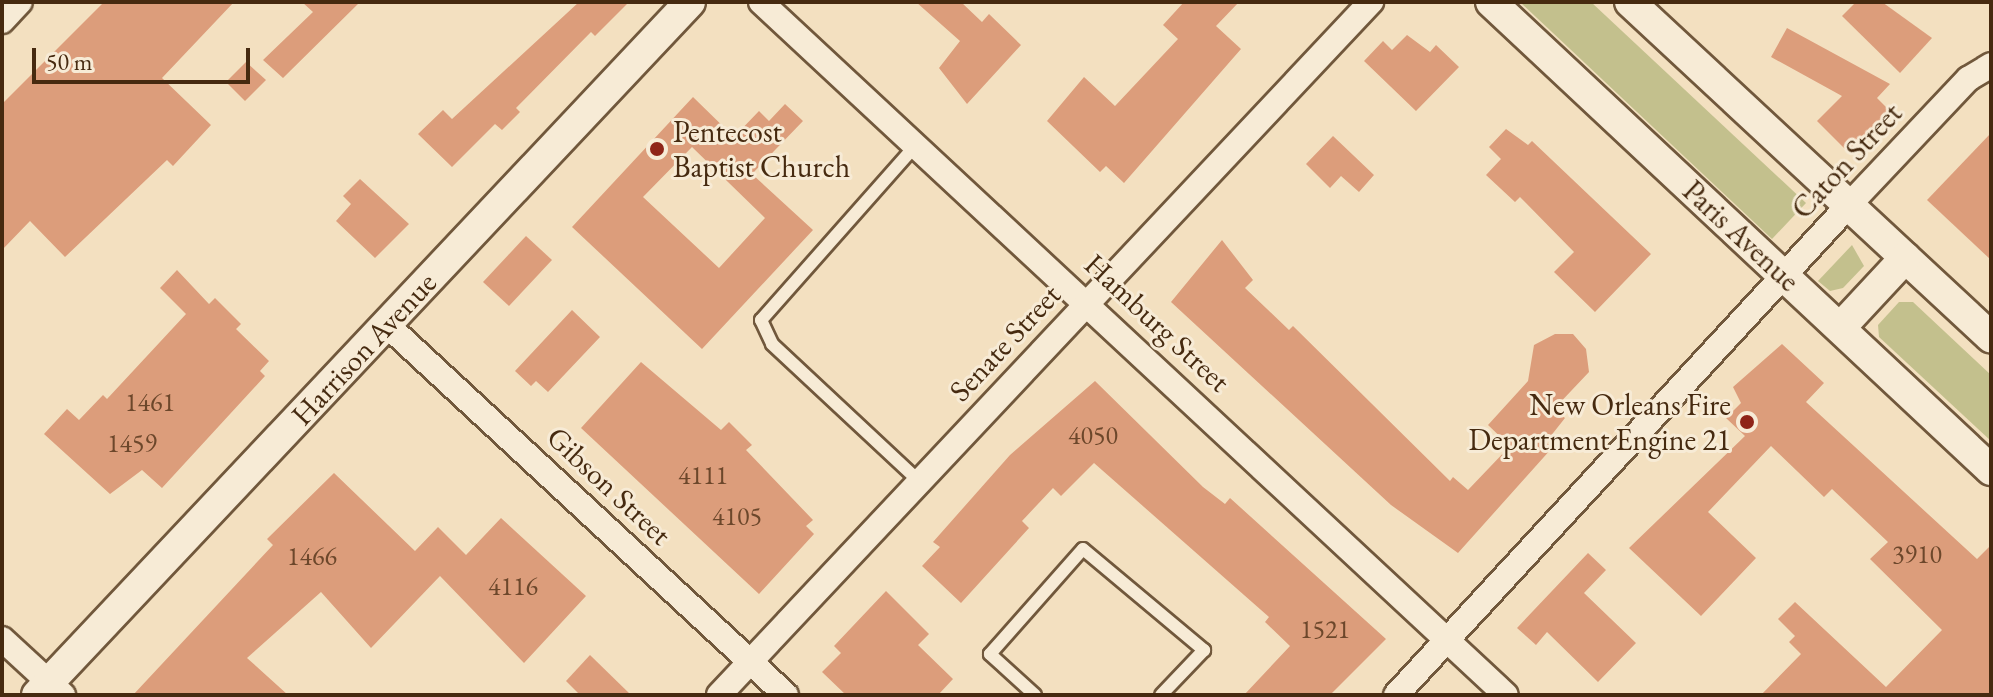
<!DOCTYPE html>
<style>
body{margin:0}
#map{position:relative;width:1993px;height:697px;overflow:hidden;background:#f3e0c0;font-family:"EB Garamond",serif}
div>[style]{position:absolute}
.green>*{inset:0;background:#c3c08d}
.building>*{inset:0;background:#dc9d7b}
.roads{filter:drop-shadow(2px 0 #71583c) drop-shadow(-2px 0 #71583c) drop-shadow(0 2px #71583c) drop-shadow(0 -2px #71583c)}
.service>*{height:12px;margin:-6px;padding:0 6px;transform-origin:6px;border-radius:6px;background:#f7ebd6}
.minor>*{height:24px;margin:-12px;padding:0 12px;transform-origin:12px;border-radius:12px;background:#f7ebd6}
.tertiary>*{height:30px;margin:-15px;padding:0 15px;transform-origin:15px;border-radius:15px;background:#f7ebd6}
.dots>*{width:22px;height:22px;translate:-50% -50%;box-sizing:border-box;border:4px solid #f7ebd6;border-radius:50%}
span{translate:-50% -50%;white-space:nowrap;text-align:center;line-height:1.15;-webkit-text-stroke:6px #f7ebd6;paint-order:stroke}
.number-label{font-size:26px;color:#6c472b}
.number-label span{-webkit-text-stroke-width:0}
.poi-label{font-size:30px;color:#462a10}
.left{translate:0 -50%;text-align:left}
.right{translate:-100% -50%;text-align:right}
.street-label{font-size:30px;color:#462a10}
.frame{position:absolute;inset:0;border:4px solid #462a10;pointer-events:none}
.scale{position:absolute;left:32px;top:48px;width:218px;height:36px;box-sizing:border-box;border:4px solid #462a10;border-top:0;padding-left:10px;font-size:24px;line-height:28px;white-space:nowrap;color:#462a10;-webkit-text-stroke:6px #f7ebd6;paint-order:stroke}
</style>
<div id="map">
<div class="green">
<div style="clip-path:polygon(1520px 2px,1591px 2px,1806px 203px,1772px 239px)"></div>
<div style="clip-path:polygon(1852px 245px,1864px 266px,1843px 288px,1830px 291px,1818px 281px)"></div>
<div style="clip-path:polygon(1899px 302px,1913px 302px,1991px 375px,1991px 441px,1879px 337px,1878px 325px)"></div>
</div>
<div class="building">
<div style="clip-path:polygon(104px 2px,234px 2px,162px 78px,211px 125px,173px 166px,167px 160px,65px 257px,30px 221px,2px 250px,2px 104px)"></div>
<div style="clip-path:polygon(302px 2px,360px 2px,283px 78px,263px 60px,313px 12px)"></div>
<div style="clip-path:polygon(579px 2px,629px 2px,595px 36px,591px 32px,516px 108px,520px 112px,502px 130px,495px 124px,452px 167px,418px 134px,443px 110px,452px 119px)"></div>
<div style="clip-path:polygon(916px 2px,961px 2px,982px 22px,989px 14px,1021px 45px,967px 104px,939px 68px,960px 41px)"></div>
<div style="clip-path:polygon(1184px 2px,1239px 2px,1216px 26px,1241px 49px,1124px 183px,1106px 166px,1100px 172px,1047px 121px,1084px 77px,1115px 106px,1178px 39px,1163px 25px)"></div>
<div style="clip-path:polygon(1856px 2px,1882px 2px,1932px 38px,1900px 73px,1842px 16px)"></div>
<div style="clip-path:polygon(1787px 28px,1890px 84px,1877px 98px,1891px 112px,1850px 154px,1817px 121px,1842px 96px,1771px 57px)"></div>
<div style="clip-path:polygon(1407px 35px,1430px 52px,1436px 45px,1459px 67px,1416px 111px,1364px 61px,1383px 41px,1392px 50px)"></div>
<div style="clip-path:polygon(246px 62px,266px 80px,245px 101px,226px 82px)"></div>
<div style="clip-path:polygon(evenodd,693px 97px,734px 137px,759px 111px,769px 121px,785px 104px,803px 121px,752px 174px,813px 230px,702px 349px,572px 227px,693px 97px,692px 147px,765px 218px,719px 268px,643px 197px,692px 147px)"></div>
<div style="clip-path:polygon(1506px 129px,1528px 145px,1532px 141px,1651px 254px,1595px 312px,1554px 272px,1574px 252px,1520px 197px,1515px 202px,1486px 175px,1501px 159px,1489px 147px)"></div>
<div style="clip-path:polygon(1991px 133px,1991px 260px,1927px 200px)"></div>
<div style="clip-path:polygon(1333px 136px,1374px 175px,1359px 192px,1341px 176px,1330px 188px,1306px 164px)"></div>
<div style="clip-path:polygon(360px 179px,409px 224px,375px 258px,336px 221px,351px 204px,343px 196px)"></div>
<div style="clip-path:polygon(526px 236px,552px 260px,509px 306px,483px 282px)"></div>
<div style="clip-path:polygon(1222px 240px,1253px 280px,1245px 288px,1289px 330px,1293px 326px,1450px 481px,1453px 477px,1468px 490px,1510px 446px,1488px 425px,1528px 381px,1534px 345px,1555px 334px,1573px 334px,1586px 349px,1589px 372px,1554px 409px,1565px 418px,1546px 442px,1552px 448px,1458px 553px,1391px 505px,1171px 302px)"></div>
<div style="clip-path:polygon(177px 270px,209px 304px,215px 298px,241px 324px,236px 329px,269px 361px,260px 371px,265px 376px,162px 488px,142px 470px,110px 494px,44px 434px,67px 409px,79px 420px,103px 395px,107px 399px,186px 314px,160px 288px)"></div>
<div style="clip-path:polygon(572px 310px,600px 337px,548px 392px,536px 381px,531px 386px,515px 371px)"></div>
<div style="clip-path:polygon(1782px 344px,1824px 383px,1806px 402px,1977px 559px,1991px 545px,1991px 695px,1761px 695px,1801px 654px,1789px 642px,1795px 636px,1778px 619px,1795px 602px,1886px 687px,1942px 630px,1870px 559px,1888px 542px,1832px 489px,1824px 497px,1771px 446px,1708px 512px,1756px 558px,1701px 616px,1629px 548px,1745px 436px,1726px 418px,1741px 403px,1733px 387px)"></div>
<div style="clip-path:polygon(641px 362px,721px 430px,729px 422px,752px 445px,746px 450px,813px 520px,806px 526px,814px 534px,759px 594px,581px 428px)"></div>
<div style="clip-path:polygon(1095px 381px,1203px 487px,1225px 504px,1230px 498px,1386px 639px,1330px 695px,1244px 695px,1290px 646px,1265px 622px,1269px 617px,1094px 463px,1061px 496px,1053px 488px,1022px 521px,1029px 528px,961px 603px,922px 566px,940px 547px,933px 542px,1010px 455px)"></div>
<div style="clip-path:polygon(334px 473px,415px 551px,438px 527px,466px 555px,501px 518px,586px 596px,524px 663px,440px 576px,371px 648px,321px 592px,247px 658px,288px 695px,133px 695px,273px 545px,267px 539px)"></div>
<div style="clip-path:polygon(1588px 553px,1606px 570px,1584px 593px,1636px 643px,1598px 682px,1547px 632px,1536px 645px,1517px 628px)"></div>
<div style="clip-path:polygon(886px 591px,929px 634px,918px 645px,953px 679px,938px 695px,846px 695px,822px 672px,841px 653px,834px 646px)"></div>
<div style="clip-path:polygon(590px 655px,631px 695px,580px 695px,566px 681px)"></div>
</div>
<div class="roads">
<div class="service">
<div style="left:916px;top:145px;width:234px;rotate:131.5deg"></div>
<div style="left:761px;top:320px;width:26px;rotate:65deg"></div>
<div style="left:772px;top:344px;width:201px;rotate:43deg"></div>
<div style="left:1035px;top:695px;width:61px;rotate:-137.7deg"></div>
<div style="left:990px;top:654px;width:140px;rotate:-48.5deg"></div>
<div style="left:1083px;top:549px;width:158px;rotate:39.9deg"></div>
<div style="left:1204px;top:650px;width:62px;rotate:133.7deg"></div>
</div>
<div class="minor">
<div style="left:761px;top:2px;width:1017px;rotate:42.93deg"></div>
<div style="left:2px;top:21px;width:26px;rotate:-47deg"></div>
<div style="left:387px;top:325px;width:544px;rotate:42.84deg"></div>
<div style="left:2px;top:639px;width:83px;rotate:42.6deg"></div>
<div style="left:719px;top:695px;width:952px;rotate:-46.75deg"></div>
<div style="left:1396px;top:695px;width:666px;rotate:-47.25deg"></div>
<div style="left:1848px;top:206px;width:175px;rotate:-46.6deg"></div>
<div style="left:1968px;top:79px;width:27px;rotate:-31deg"></div>
</div>
<div class="tertiary">
<div style="left:1491px;top:2px;width:685px;rotate:43.11deg"></div>
<div style="left:1630px;top:2px;width:493px;rotate:42.9deg"></div>
<div style="left:1840px;top:328px;width:96px;rotate:-47.1deg"></div>
<div style="left:37px;top:695px;width:952px;rotate:-46.7deg"></div>
</div>
</div>
<div class="dots">
<div style="left:657px;top:149px;background:#8f2418"></div>
<div style="left:1747px;top:422px;background:#8f2418"></div>
</div>
<div class="number-label">
<span style="left:150px;top:403px">1461</span>
<span style="left:1093px;top:436px">4050</span>
<span style="left:132px;top:444px">1459</span>
<span style="left:703px;top:476px">4111</span>
<span style="left:737px;top:517px">4105</span>
<span style="left:1917px;top:555px">3910</span>
<span style="left:312px;top:557px">1466</span>
<span style="left:513px;top:587px">4116</span>
<span style="left:1325px;top:630px">1521</span>
</div>
<div class="poi-label">
<span class="left" style="left:673px;top:149px">Pentecost<br>Baptist Church</span>
<span class="right" style="left:1731px;top:422px">New Orleans Fire<br>Department Engine 21</span>
</div>
<div class="street-label">
<span style="left:1847px;top:161px;rotate:-47deg">Caton Street</span>
<span style="left:1741px;top:236px;rotate:43deg">Paris Avenue</span>
<span style="left:1157px;top:323px;rotate:43deg">Hamburg Street</span>
<span style="left:1005px;top:343px;rotate:-47deg">Senate Street</span>
<span style="left:364px;top:349px;rotate:-47deg">Harrison Avenue</span>
<span style="left:609px;top:486px;rotate:43deg">Gibson Street</span>
</div>
<div class="frame"></div>
<div class="scale">50 m</div>
</div>
